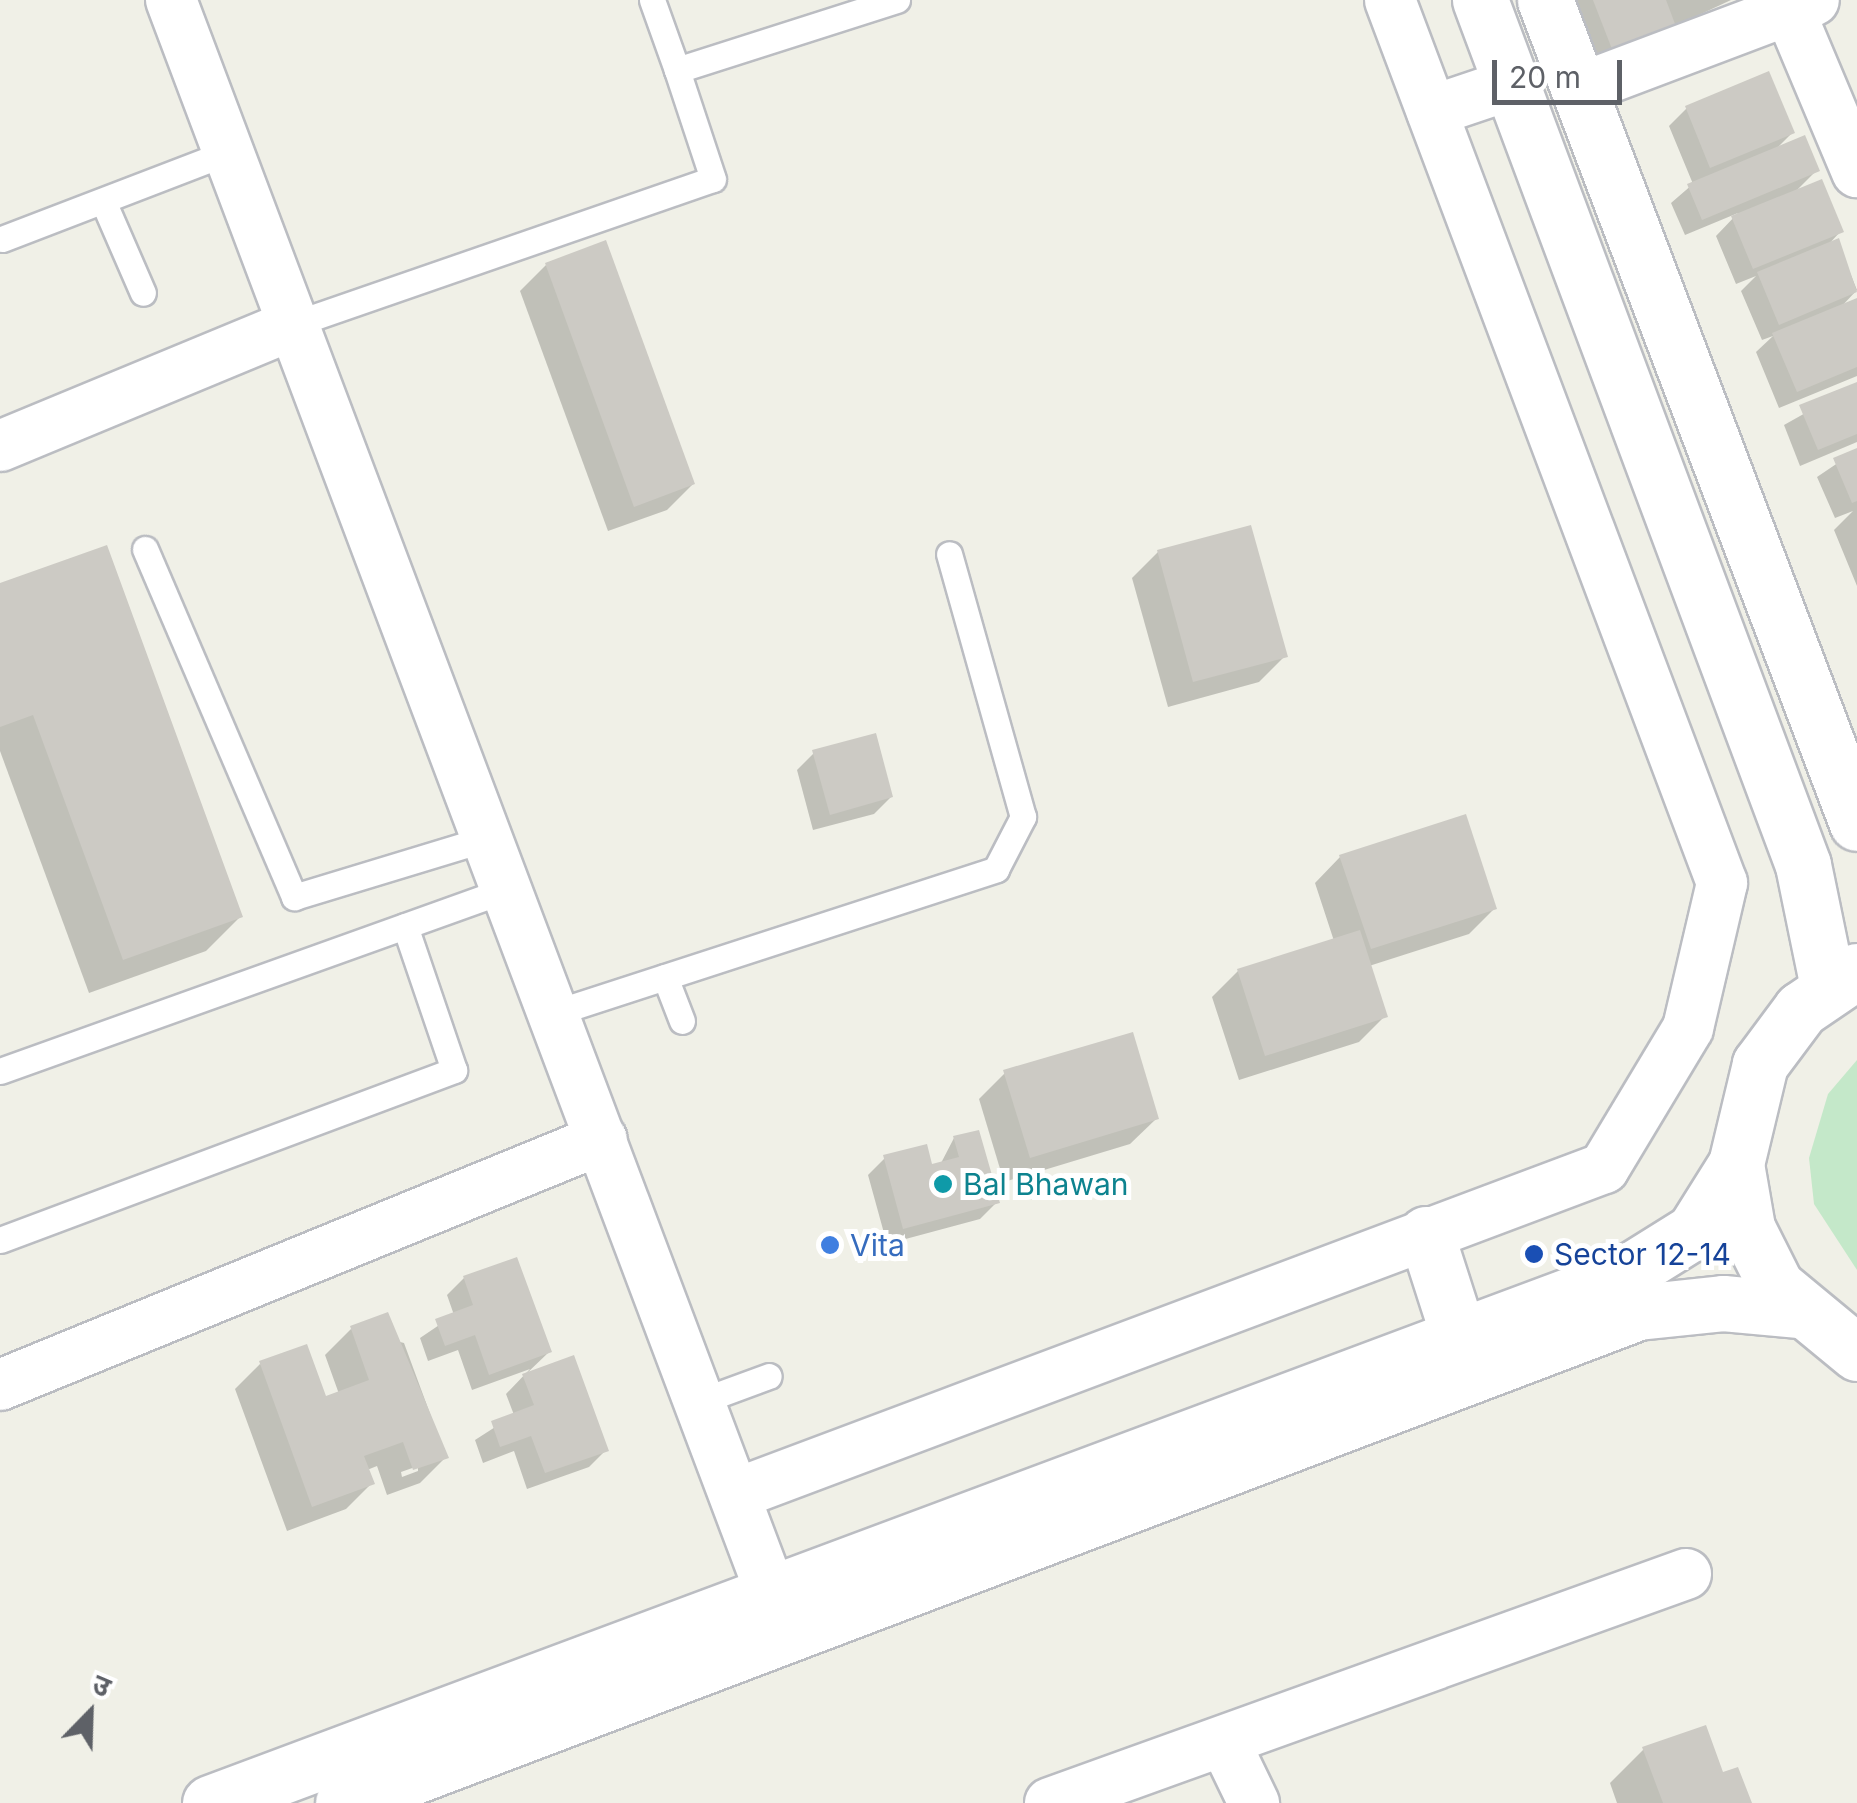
<!DOCTYPE html>
<meta charset="utf-8">
<style>
body{margin:0}
#map{position:relative;width:1857px;height:1803px;overflow:hidden;background:#f0f0e7;font-family:Inter,"Noto Sans Devanagari",sans-serif}
div>[style]{position:absolute}
.green>*{inset:0;background:#c4e8c9}
.shadow>*{inset:0;background:#0003}
.building>*{inset:0;background:#cccac4}
.roads{filter:drop-shadow(2px 0 #bbbdc2) drop-shadow(-2px 0 #bbbdc2) drop-shadow(0 2px #bbbdc2) drop-shadow(0 -2px #bbbdc2)}
.service>*{height:25px;margin:-12.5px;padding:0 12.5px;transform-origin:12.5px;border-radius:12.5px;background:#fff}
.minor>*{height:50px;margin:-25px;padding:0 25px;transform-origin:25px;border-radius:25px;background:#fff}
.tertiary>*{height:55px;margin:-27.5px;padding:0 27.5px;transform-origin:27.5px;border-radius:27.5px;background:#fff}
.dots>*{width:28px;height:28px;translate:-50% -50%;box-sizing:border-box;border:5px solid #fff;border-radius:50%}
span{translate:-50% -50%;white-space:nowrap;text-align:center;line-height:1.15;-webkit-text-stroke:10px #fff;paint-order:stroke}
.culture-label{font-size:30px;color:#0d838f}
.left{translate:0 -50%;text-align:left}
.shop-label{font-size:30px;color:#366cbe}
.transit-label{font-size:30px;color:#164399}
.north{position:absolute;left:40px;top:1663px;width:100px;height:100px;-webkit-text-stroke:8px #fff;paint-order:stroke;rotate:23deg;font-size:28px;font-weight:700;line-height:40px;text-align:center;color:#5e6167}
.north::after{content:'';display:block;margin:auto;width:35px;height:45px;background:#5e6167;clip-path:polygon(50% 0,100% 100%,50% 72%,0 100%)}
.scale{position:absolute;left:1492px;top:60px;width:130px;height:45px;box-sizing:border-box;border:5px solid #5e6167;border-top:0;padding-left:12px;font-size:30px;line-height:35px;white-space:nowrap;color:#5e6167;-webkit-text-stroke:8px #fff;paint-order:stroke}
</style>
<div id="map">
<div class="green">
<div style="clip-path:polygon(1857px 1060px,1857px 1270px,1814px 1204px,1809px 1158px,1828px 1094px)"></div>
</div>
<div class="shadow">
<div style="clip-path:polygon(1570px 0,1731px 0,1594px 64px)"></div>
<div style="clip-path:polygon(1768px 75px,1792px 133px,1774px 151px,1817px 170px,1793px 194px,1841px 231px,1827px 246px,1837px 241px,1857px 290px,1840px 308px,1857px 301px,1857px 376px,1779px 408px,1756px 352px,1773px 336px,1762px 340px,1741px 291px,1756px 276px,1736px 284px,1716px 236px,1738px 213px,1685px 235px,1671px 203px,1693px 184px,1669px 126px,1686px 109px)"></div>
<div style="clip-path:polygon(546px 265px,693px 484px,667px 510px,608px 531px,520px 291px)"></div>
<div style="clip-path:polygon(1857px 384px,1857px 442px,1800px 466px,1784px 425px)"></div>
<div style="clip-path:polygon(1857px 450px,1857px 586px,1834px 530px,1853px 511px,1835px 518px,1817px 477px)"></div>
<div style="clip-path:polygon(1158px 552px,1285px 656px,1259px 682px,1168px 707px,1132px 578px)"></div>
<div style="clip-path:polygon(0 586px,240px 917px,206px 951px,89px 993px,0 751px)"></div>
<div style="clip-path:polygon(814px 753px,891px 797px,874px 814px,813px 830px,797px 770px)"></div>
<div style="clip-path:polygon(1340px 857px,1494px 909px,1469px 934px,1369px 966px,1385px 1016px,1359px 1042px,1239px 1080px,1212px 997px,1238px 971px,1334px 941px,1315px 883px)"></div>
<div style="clip-path:polygon(1005px 1073px,1156px 1119px,1130px 1144px,1004px 1182px,979px 1099px)"></div>
<div style="clip-path:polygon(954px 1138px,997px 1202px,980px 1219px,887px 1244px,868px 1175px,885px 1158px,940px 1165px)"></div>
<div style="clip-path:polygon(464px 1278px,549px 1352px,524px 1376px,606px 1450px,589px 1467px,527px 1489px,514px 1451px,483px 1463px,475px 1440px,514px 1415px,506px 1394px,530px 1369px,472px 1390px,458px 1350px,428px 1361px,420px 1338px,454px 1315px,447px 1295px)"></div>
<div style="clip-path:polygon(evenodd,351px 1329px,404px 1343px,446px 1457px,420px 1483px,387px 1495px,377px 1466px,367px 1470px,372px 1483px,346px 1509px,287px 1531px,235px 1389px,260px 1364px,324px 1399px,339px 1394px,325px 1355px,351px 1329px,418px 1466px,418px 1471px,402px 1477px,401px 1472px,418px 1466px)"></div>
<div style="clip-path:polygon(1644px 1749px,1722px 1775px,1749px 1803px,1617px 1803px,1610px 1783px)"></div>
</div>
<div class="building">
<div style="clip-path:polygon(1593px 0,1666px 0,1675px 24px,1612px 49px)"></div>
<div style="clip-path:polygon(1769px 71px,1795px 133px,1710px 168px,1685px 106px)"></div>
<div style="clip-path:polygon(1805px 135px,1820px 171px,1702px 220px,1687px 184px)"></div>
<div style="clip-path:polygon(1822px 179px,1844px 232px,1753px 269px,1731px 216px)"></div>
<div style="clip-path:polygon(1839px 238px,1857px 292px,1779px 325px,1757px 272px)"></div>
<div style="clip-path:polygon(606px 240px,695px 484px,634px 507px,545px 263px)"></div>
<div style="clip-path:polygon(1857px 298px,1857px 367px,1797px 392px,1772px 333px)"></div>
<div style="clip-path:polygon(1857px 382px,1857px 434px,1818px 450px,1799px 405px)"></div>
<div style="clip-path:polygon(1857px 448px,1857px 501px,1852px 503px,1833px 458px)"></div>
<div style="clip-path:polygon(1251px 525px,1288px 657px,1193px 682px,1157px 550px)"></div>
<div style="clip-path:polygon(107px 545px,243px 917px,123px 960px,33px 715px,0 727px,0 583px)"></div>
<div style="clip-path:polygon(876px 733px,893px 797px,830px 815px,812px 750px)"></div>
<div style="clip-path:polygon(1466px 814px,1497px 909px,1371px 949px,1339px 855px)"></div>
<div style="clip-path:polygon(1360px 930px,1388px 1017px,1265px 1056px,1237px 969px)"></div>
<div style="clip-path:polygon(1133px 1032px,1159px 1119px,1030px 1158px,1003px 1070px)"></div>
<div style="clip-path:polygon(979px 1130px,1000px 1203px,903px 1229px,883px 1155px,927px 1144px,932px 1164px,959px 1157px,953px 1136px)"></div>
<div style="clip-path:polygon(517px 1257px,552px 1352px,489px 1375px,475px 1335px,445px 1346px,435px 1319px,473px 1305px,463px 1276px)"></div>
<div style="clip-path:polygon(388px 1312px,449px 1458px,413px 1470px,403px 1442px,364px 1456px,375px 1484px,312px 1507px,259px 1361px,307px 1344px,326px 1396px,369px 1380px,350px 1326px)"></div>
<div style="clip-path:polygon(574px 1355px,609px 1451px,545px 1473px,531px 1436px,500px 1447px,491px 1421px,534px 1405px,522px 1374px)"></div>
<div style="clip-path:polygon(1706px 1725px,1723px 1772px,1738px 1767px,1752px 1803px,1663px 1803px,1642px 1747px)"></div>
</div>
<div class="roads">
<div class="service">
<div style="left:652px;top:0;width:74px;rotate:70.3deg"></div>
<div style="left:677px;top:70px;width:231px;rotate:-17.7deg"></div>
<div style="left:103px;top:201px;width:100px;rotate:66.5deg"></div>
<div style="left:2px;top:239px;width:243px;rotate:-21deg"></div>
<div style="left:294px;top:324px;width:443px;rotate:-19.1deg"></div>
<div style="left:713px;top:179px;width:115px;rotate:-108.3deg"></div>
<div style="left:145px;top:549px;width:379px;rotate:66.8deg"></div>
<div style="left:294px;top:897px;width:203px;rotate:-16.9deg"></div>
<div style="left:665px;top:977px;width:47px;rotate:68.9deg"></div>
<div style="left:554px;top:1013px;width:465px;rotate:-18deg"></div>
<div style="left:996px;top:869px;width:59px;rotate:-62.6deg"></div>
<div style="left:1023px;top:817px;width:273px;rotate:-105.7deg"></div>
<div style="left:0;top:1071px;width:540px;rotate:-19.71deg"></div>
<div style="left:0;top:1240px;width:485px;rotate:-20.5deg"></div>
<div style="left:454px;top:1070px;width:152px;rotate:-108.8deg"></div>
<div style="left:701px;top:1401px;width:72px;rotate:-20.2deg"></div>
</div>
<div class="minor">
<div style="left:171px;top:0;width:1742px;rotate:69.36deg"></div>
<div style="left:1789px;top:10px;width:176px;rotate:67.2deg"></div>
<div style="left:1579px;top:89px;width:251px;rotate:-20.7deg"></div>
<div style="left:1432px;top:111px;width:84px;rotate:-18.6deg"></div>
<div style="left:0;top:446px;width:318px;rotate:-22.5deg"></div>
<div style="left:0;top:1385px;width:650px;rotate:-22.23deg"></div>
<div style="left:736px;top:1494px;width:927px;rotate:-20.58deg"></div>
<div style="left:1604px;top:1168px;width:163px;rotate:-59deg"></div>
<div style="left:1688px;top:1028px;width:149px;rotate:-76.8deg"></div>
<div style="left:1722px;top:883px;width:943px;rotate:-110.61deg"></div>
<div style="left:1225px;top:1743px;width:67px;rotate:64.2deg"></div>
<div style="left:1050px;top:1803px;width:676px;rotate:-19.8deg"></div>
</div>
<div class="tertiary">
<div style="left:1480px;top:0;width:923px;rotate:69.52deg"></div>
<div style="left:1803px;top:865px;width:125px;rotate:78.4deg"></div>
<div style="left:1545px;top:0;width:880px;rotate:69.24deg"></div>
<div style="left:1857px;top:971px;width:68px;rotate:145.8deg"></div>
<div style="left:1801px;top:1009px;width:69px;rotate:126.7deg"></div>
<div style="left:1760px;top:1064px;width:103px;rotate:103.5deg"></div>
<div style="left:1736px;top:1164px;width:65px;rotate:80.2deg"></div>
<div style="left:1747px;top:1228px;width:65px;rotate:63.4deg"></div>
<div style="left:1776px;top:1286px;width:105px;rotate:39.6deg"></div>
<div style="left:1426px;top:1234px;width:108px;rotate:72.2deg"></div>
<div style="left:210px;top:1803px;width:1507px;rotate:-20.47deg"></div>
<div style="left:1622px;top:1276px;width:85px;rotate:-32deg"></div>
<div style="left:1694px;top:1231px;width:79px;rotate:-57.9deg"></div>
<div style="left:343px;top:1803px;width:1385px;rotate:-20.76deg"></div>
<div style="left:1638px;top:1312px;width:85px;rotate:-6deg"></div>
<div style="left:1723px;top:1303px;width:74px;rotate:5.4deg"></div>
</div>
</div>
<div class="dots">
<div style="left:943px;top:1184px;background:#0f9aa8"></div>
<div style="left:830px;top:1245px;background:#3f7fe0"></div>
<div style="left:1534px;top:1254px;background:#1a4fb4"></div>
</div>
<div class="culture-label">
<span class="left" style="left:963px;top:1184px">Bal Bhawan</span>
</div>
<div class="shop-label">
<span class="left" style="left:850px;top:1245px">Vita</span>
</div>
<div class="transit-label">
<span class="left" style="left:1554px;top:1254px">Sector 12-14</span>
</div>
<div class="north">उ</div>
<div class="scale">20 m</div>
</div>
